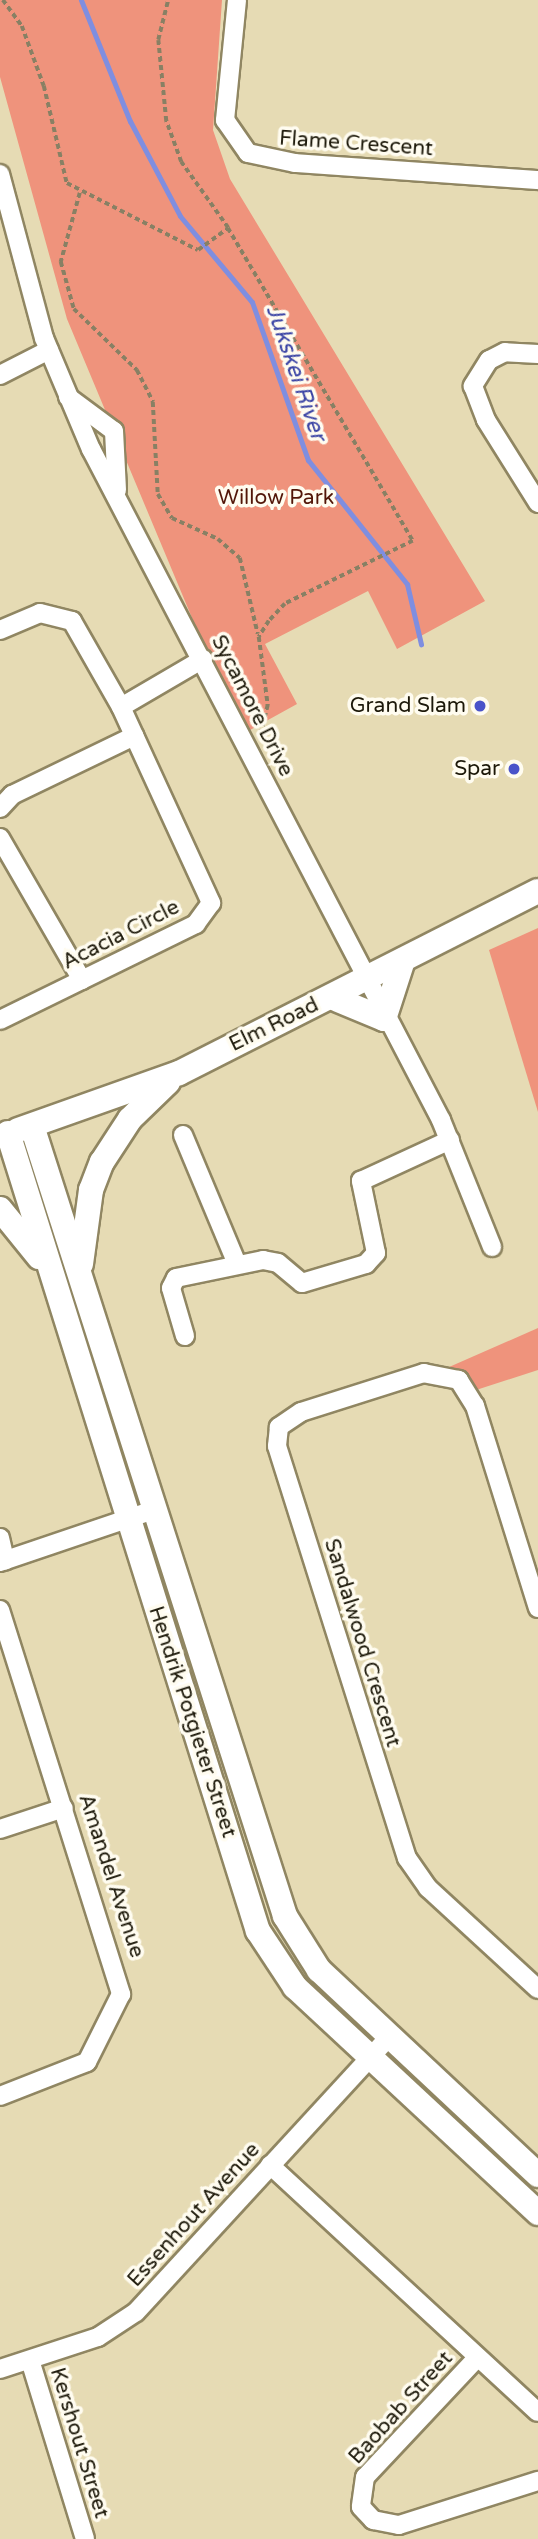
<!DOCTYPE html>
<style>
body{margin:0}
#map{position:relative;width:538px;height:2539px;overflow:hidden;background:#e6dbb4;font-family:"Varela Round",sans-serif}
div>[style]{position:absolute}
.green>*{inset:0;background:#ef937c}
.stream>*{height:5px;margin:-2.5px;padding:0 2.5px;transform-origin:2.5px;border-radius:2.5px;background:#7f8ee0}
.path>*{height:3.5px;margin-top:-1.75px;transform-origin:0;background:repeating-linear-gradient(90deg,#888064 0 5px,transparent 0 8.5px)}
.roads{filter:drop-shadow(2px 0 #908662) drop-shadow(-2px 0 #908662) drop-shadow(0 2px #908662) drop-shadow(0 -2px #908662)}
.street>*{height:18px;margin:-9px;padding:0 9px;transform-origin:9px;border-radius:9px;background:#fff}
.secondary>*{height:24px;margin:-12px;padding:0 12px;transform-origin:12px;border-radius:12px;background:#fff}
.dots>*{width:19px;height:19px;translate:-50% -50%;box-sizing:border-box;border:4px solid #fffcf0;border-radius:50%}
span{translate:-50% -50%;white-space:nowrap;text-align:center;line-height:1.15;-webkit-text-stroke:7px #fffcf0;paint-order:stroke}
.street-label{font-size:21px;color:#1c1809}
.park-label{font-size:21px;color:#521608}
.poi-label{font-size:21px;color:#1c1809}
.right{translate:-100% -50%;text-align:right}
.water-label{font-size:23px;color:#3c45a5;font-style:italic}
</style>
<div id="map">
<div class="green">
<div style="clip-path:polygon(0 0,222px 0,213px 130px,230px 179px,485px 601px,397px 649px,368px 591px,265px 644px,297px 704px,241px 735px,67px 319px,0 77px)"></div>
<div style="clip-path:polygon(538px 928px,538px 1112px,489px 950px)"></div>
<div style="clip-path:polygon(538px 1328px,538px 1370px,473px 1391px,440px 1371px)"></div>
</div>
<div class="stream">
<div style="left:81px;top:0;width:131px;rotate:68deg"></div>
<div style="left:130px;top:121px;width:107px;rotate:62.2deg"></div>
<div style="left:180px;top:216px;width:112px;rotate:50.1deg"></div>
<div style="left:252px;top:302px;width:168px;rotate:70.5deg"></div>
<div style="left:308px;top:460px;width:159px;rotate:51.4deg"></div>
<div style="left:407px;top:584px;width:62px;rotate:76.9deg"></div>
</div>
<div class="path">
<div style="left:3px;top:0;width:32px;rotate:54deg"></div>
<div style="left:22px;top:26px;width:64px;rotate:69.9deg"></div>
<div style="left:44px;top:86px;width:100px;rotate:76.7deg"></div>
<div style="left:67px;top:183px;width:147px;rotate:27.1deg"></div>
<div style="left:198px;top:250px;width:37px;rotate:-36deg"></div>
<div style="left:228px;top:228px;width:81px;rotate:-125.5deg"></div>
<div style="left:181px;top:162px;width:44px;rotate:-110.1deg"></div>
<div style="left:166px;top:121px;width:81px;rotate:-95.6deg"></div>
<div style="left:158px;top:40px;width:41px;rotate:-76deg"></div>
<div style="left:80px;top:193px;width:72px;rotate:105.4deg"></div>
<div style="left:61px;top:262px;width:49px;rotate:74.5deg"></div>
<div style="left:74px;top:309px;width:88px;rotate:44.1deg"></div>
<div style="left:137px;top:370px;width:36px;rotate:63deg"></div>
<div style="left:153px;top:402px;width:92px;rotate:86.9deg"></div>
<div style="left:158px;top:494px;width:28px;rotate:60deg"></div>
<div style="left:172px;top:518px;width:51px;rotate:24.5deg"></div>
<div style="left:218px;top:539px;width:29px;rotate:41deg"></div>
<div style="left:240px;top:558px;width:78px;rotate:76.7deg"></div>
<div style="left:228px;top:228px;width:364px;rotate:59.4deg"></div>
<div style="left:413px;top:541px;width:143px;rotate:153.8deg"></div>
<div style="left:285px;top:604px;width:23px;rotate:133deg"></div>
<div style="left:269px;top:621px;width:19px;rotate:122deg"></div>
<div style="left:259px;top:637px;width:69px;rotate:82.5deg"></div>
<div style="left:268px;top:705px;width:33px;rotate:104deg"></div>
</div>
<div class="roads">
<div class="street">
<div style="left:237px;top:0;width:121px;rotate:95.7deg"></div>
<div style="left:225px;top:120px;width:40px;rotate:55.1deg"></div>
<div style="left:248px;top:153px;width:48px;rotate:12deg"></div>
<div style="left:295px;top:163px;width:244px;rotate:4deg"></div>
<div style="left:0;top:174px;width:170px;rotate:75deg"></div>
<div style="left:44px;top:338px;width:121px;rotate:67.1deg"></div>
<div style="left:91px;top:449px;width:757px;rotate:62.45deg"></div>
<div style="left:441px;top:1120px;width:137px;rotate:68.1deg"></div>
<div style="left:538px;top:354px;width:33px;rotate:-177deg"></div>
<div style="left:505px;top:352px;width:18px;rotate:153deg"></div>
<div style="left:489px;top:360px;width:31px;rotate:122deg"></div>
<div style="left:473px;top:386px;width:36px;rotate:69deg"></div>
<div style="left:486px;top:420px;width:98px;rotate:57.9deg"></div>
<div style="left:0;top:375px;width:55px;rotate:-27deg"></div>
<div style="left:68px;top:397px;width:57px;rotate:36.5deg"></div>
<div style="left:114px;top:431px;width:59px;rotate:87.1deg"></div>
<div style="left:0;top:630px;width:43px;rotate:-23deg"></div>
<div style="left:40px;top:613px;width:33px;rotate:14deg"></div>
<div style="left:72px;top:621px;width:99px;rotate:60.3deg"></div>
<div style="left:121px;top:707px;width:216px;rotate:65.3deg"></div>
<div style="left:211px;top:903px;width:26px;rotate:126deg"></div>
<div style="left:196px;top:924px;width:218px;rotate:153.9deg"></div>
<div style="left:121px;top:707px;width:95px;rotate:-30.3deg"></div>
<div style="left:0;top:808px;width:18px;rotate:-47deg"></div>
<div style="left:12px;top:795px;width:136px;rotate:-25.8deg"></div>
<div style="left:0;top:838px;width:164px;rotate:60deg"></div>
<div style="left:183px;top:1135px;width:138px;rotate:67.3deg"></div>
<div style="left:185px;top:1336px;width:50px;rotate:-106.3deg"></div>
<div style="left:171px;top:1288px;width:11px;rotate:-63deg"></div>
<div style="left:176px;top:1278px;width:89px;rotate:-11.7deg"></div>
<div style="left:263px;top:1260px;width:15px;rotate:11deg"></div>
<div style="left:278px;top:1263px;width:31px;rotate:40deg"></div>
<div style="left:302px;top:1283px;width:67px;rotate:-16.5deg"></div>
<div style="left:366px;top:1264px;width:15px;rotate:-48deg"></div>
<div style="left:376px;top:1253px;width:74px;rotate:-101.8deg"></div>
<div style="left:361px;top:1181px;width:98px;rotate:-24.7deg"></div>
<div style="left:0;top:1538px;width:23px;rotate:77deg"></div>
<div style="left:0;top:1562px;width:159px;rotate:-18.7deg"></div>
<div style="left:538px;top:1608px;width:212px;rotate:-107.3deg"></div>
<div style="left:475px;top:1406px;width:31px;rotate:-122deg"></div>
<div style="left:459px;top:1380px;width:36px;rotate:-169deg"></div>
<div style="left:424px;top:1373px;width:129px;rotate:162.4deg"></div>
<div style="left:301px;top:1412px;width:27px;rotate:146deg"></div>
<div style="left:279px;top:1427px;width:19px;rotate:96deg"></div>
<div style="left:277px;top:1446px;width:432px;rotate:72.5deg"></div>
<div style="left:407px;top:1858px;width:37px;rotate:55deg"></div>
<div style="left:428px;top:1888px;width:149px;rotate:42.6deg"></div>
<div style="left:0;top:1610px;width:403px;rotate:72.5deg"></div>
<div style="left:121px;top:1994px;width:76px;rotate:116.6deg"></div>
<div style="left:87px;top:2062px;width:93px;rotate:158.7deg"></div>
<div style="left:0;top:1829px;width:67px;rotate:-18.2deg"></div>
<div style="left:270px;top:2165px;width:364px;rotate:42.7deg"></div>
<div style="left:476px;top:2359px;width:162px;rotate:133.2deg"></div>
<div style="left:365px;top:2477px;width:30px;rotate:98deg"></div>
<div style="left:361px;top:2507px;width:18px;rotate:47deg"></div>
<div style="left:373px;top:2520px;width:26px;rotate:11deg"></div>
<div style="left:399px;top:2525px;width:146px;rotate:-17.6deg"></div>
<div style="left:30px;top:2360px;width:187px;rotate:72.9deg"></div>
<div style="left:0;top:2369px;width:103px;rotate:-18.1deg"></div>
<div style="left:98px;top:2337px;width:45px;rotate:-33.3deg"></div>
<div style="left:136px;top:2312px;width:371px;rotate:-47.4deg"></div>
</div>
<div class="secondary">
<div style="left:331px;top:997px;width:57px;rotate:22.5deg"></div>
<div style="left:384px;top:1019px;width:62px;rotate:-72.1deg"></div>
<div style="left:32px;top:1126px;width:830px;rotate:72.24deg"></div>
<div style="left:285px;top:1916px;width:64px;rotate:57.8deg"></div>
<div style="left:319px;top:1970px;width:300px;rotate:43.1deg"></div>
<div style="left:18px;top:1130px;width:171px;rotate:-19.5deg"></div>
<div style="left:179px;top:1073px;width:402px;rotate:-26.9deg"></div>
<div style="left:8px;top:1133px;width:836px;rotate:72.61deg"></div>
<div style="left:258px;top:1931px;width:67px;rotate:56.5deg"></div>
<div style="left:295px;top:1987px;width:332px;rotate:42.9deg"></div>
<div style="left:0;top:1209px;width:62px;rotate:50.9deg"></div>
<div style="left:81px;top:1264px;width:75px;rotate:-82.3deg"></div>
<div style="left:91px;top:1190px;width:30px;rotate:-69deg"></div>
<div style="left:102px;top:1162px;width:51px;rotate:-56.9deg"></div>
<div style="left:130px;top:1119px;width:53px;rotate:-44.2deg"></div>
</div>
</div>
<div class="dots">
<div style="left:480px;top:706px;background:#4a53c9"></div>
<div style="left:514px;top:769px;background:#4a53c9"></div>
</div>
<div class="street-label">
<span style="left:356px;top:144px;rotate:4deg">Flame Crescent</span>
<span style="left:252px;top:706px;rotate:63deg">Sycamore Drive</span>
<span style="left:121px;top:935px;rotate:-27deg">Acacia Circle</span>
<span style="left:274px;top:1025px;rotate:-26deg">Elm Road</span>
<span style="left:362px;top:1643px;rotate:73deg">Sandalwood Crescent</span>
<span style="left:192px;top:1722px;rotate:72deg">Hendrik Potgieter Street</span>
<span style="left:111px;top:1876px;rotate:72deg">Amandel Avenue</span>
<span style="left:194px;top:2215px;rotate:-48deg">Essenhout Avenue</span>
<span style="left:401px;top:2408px;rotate:-48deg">Baobab Street</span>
<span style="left:79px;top:2443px;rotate:73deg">Kershout Street</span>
</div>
<div class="park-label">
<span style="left:276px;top:498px">Willow Park</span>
</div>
<div class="poi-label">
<span class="right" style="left:466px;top:706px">Grand Slam</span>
<span class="right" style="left:500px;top:769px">Spar</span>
</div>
<div class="water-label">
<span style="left:296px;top:373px;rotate:71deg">Jukskei River</span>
</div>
</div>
